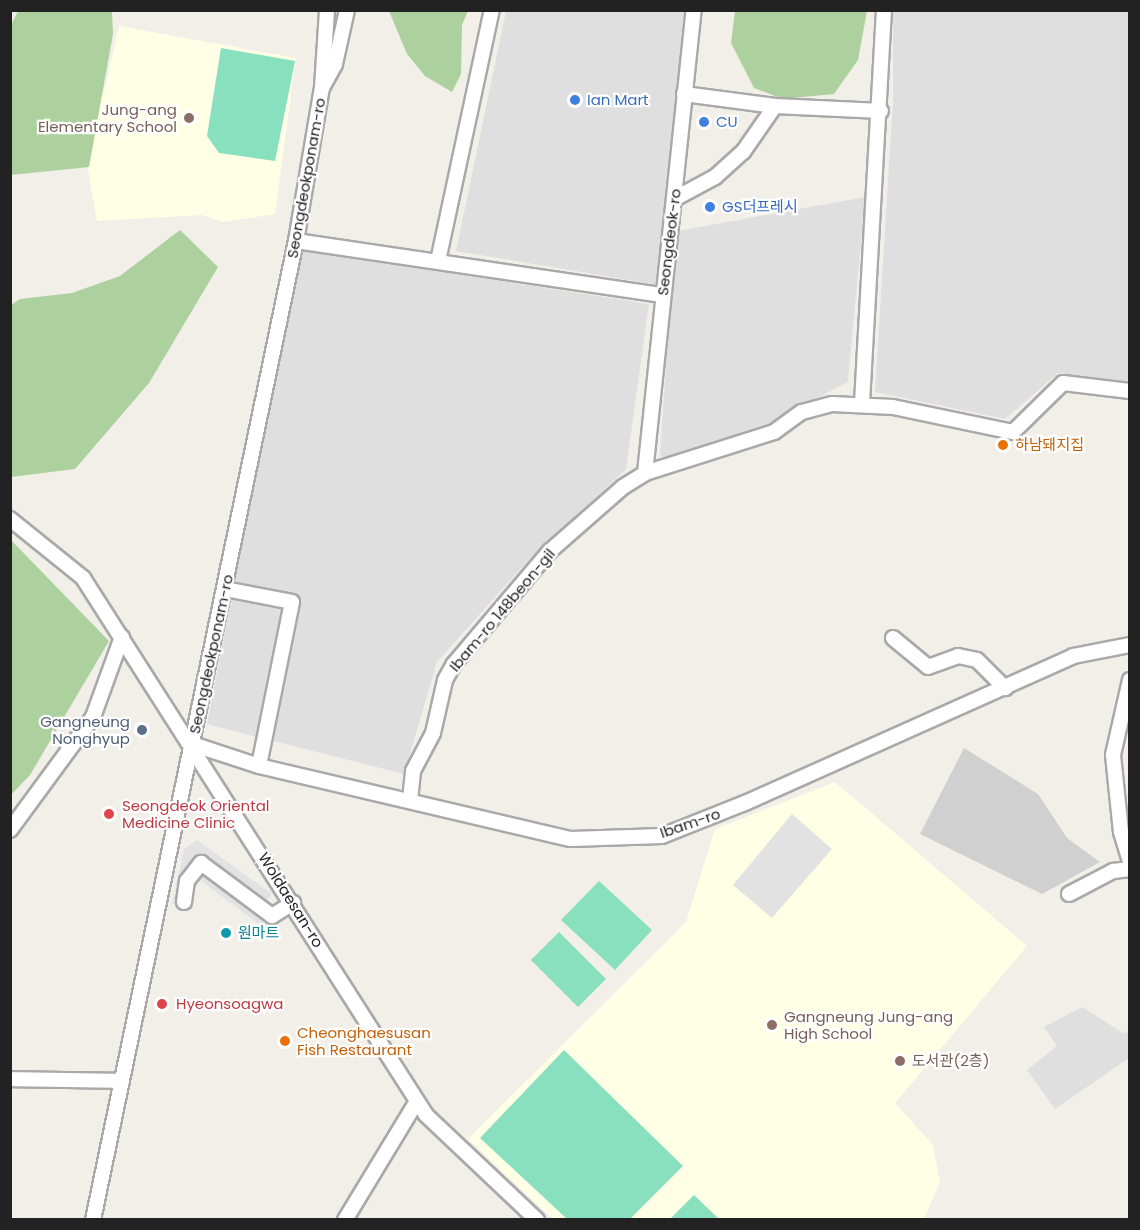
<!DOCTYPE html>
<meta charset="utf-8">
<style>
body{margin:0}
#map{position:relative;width:1140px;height:1230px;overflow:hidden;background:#f2efe9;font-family:Poppins,"Noto Sans KR",sans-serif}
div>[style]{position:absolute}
.residential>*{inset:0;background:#e0dfdf}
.education>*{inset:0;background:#ffffe5}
.religious>*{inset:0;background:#d0d0d0}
.forest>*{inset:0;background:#add19e}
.pitch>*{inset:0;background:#88e0be}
.parking>*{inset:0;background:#e2e2e2}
.roads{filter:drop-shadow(2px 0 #a9a9a9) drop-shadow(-2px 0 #a9a9a9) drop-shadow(0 2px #a9a9a9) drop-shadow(0 -2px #a9a9a9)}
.minor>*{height:14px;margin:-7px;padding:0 7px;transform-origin:7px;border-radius:7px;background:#fff}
.dots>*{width:16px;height:16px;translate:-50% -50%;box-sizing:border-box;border:3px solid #fff;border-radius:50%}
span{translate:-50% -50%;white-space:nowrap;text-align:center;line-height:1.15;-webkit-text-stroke:4.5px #fff;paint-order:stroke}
.shop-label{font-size:15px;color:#366cbe}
.left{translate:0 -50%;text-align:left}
.education-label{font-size:15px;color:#785e54}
.right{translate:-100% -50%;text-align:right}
.street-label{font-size:15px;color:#222}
.food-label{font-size:15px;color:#c56008}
.service-label{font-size:15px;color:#4e5e75}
.health-label{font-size:15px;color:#be3a42}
.culture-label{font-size:15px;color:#0d838f}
.frame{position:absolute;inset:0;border:12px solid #222;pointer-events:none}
</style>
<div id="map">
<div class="residential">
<div style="clip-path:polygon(506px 11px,701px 11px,678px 231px,865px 197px,848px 382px,756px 430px,667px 460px,660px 455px,671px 287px,456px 251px)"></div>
<div style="clip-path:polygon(893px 11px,1129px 11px,1129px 384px,1058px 373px,1005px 419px,875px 392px,893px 100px)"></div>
<div style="clip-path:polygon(298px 250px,649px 304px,626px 469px,524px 565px,437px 662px,404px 774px,207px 724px)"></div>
<div style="clip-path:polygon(1082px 1007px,1123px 1033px,1129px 1032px,1129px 1058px,1055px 1109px,1027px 1070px,1057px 1046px,1044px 1027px)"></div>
</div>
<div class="education">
<div style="clip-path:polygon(119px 26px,296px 58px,275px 214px,223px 222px,202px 215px,97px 221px,84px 148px,96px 103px,105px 88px)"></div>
<div style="clip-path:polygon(835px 782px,1027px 946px,895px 1103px,933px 1145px,940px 1182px,924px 1219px,553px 1219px,468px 1139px,686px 922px,715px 829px)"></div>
</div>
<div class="religious">
<div style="clip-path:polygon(964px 748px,1038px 794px,1067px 838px,1100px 862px,1042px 894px,920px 834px)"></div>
</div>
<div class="forest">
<div style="clip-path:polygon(18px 11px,112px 11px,113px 34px,89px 167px,11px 175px,10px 27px)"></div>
<div style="clip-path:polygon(389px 11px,468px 11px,462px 25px,461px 74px,452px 92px,425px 76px,407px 54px)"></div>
<div style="clip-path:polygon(735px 11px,867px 11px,858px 60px,834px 94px,783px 99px,754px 88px,731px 43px)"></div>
<div style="clip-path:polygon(180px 230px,218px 267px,149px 383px,75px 469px,11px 477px,11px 305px,20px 299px,72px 293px,120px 276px)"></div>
<div style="clip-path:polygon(11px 540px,109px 641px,30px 775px,11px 795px)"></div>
</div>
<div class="pitch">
<div style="clip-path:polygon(221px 48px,295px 61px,275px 161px,219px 153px,207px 136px)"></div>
<div style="clip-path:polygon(599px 881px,652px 930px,615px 970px,561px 920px)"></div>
<div style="clip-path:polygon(559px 932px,606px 979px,578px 1007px,531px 960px)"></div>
<div style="clip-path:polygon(564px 1050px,683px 1166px,630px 1219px,567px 1219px,480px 1138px)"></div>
<div style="clip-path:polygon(694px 1195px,719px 1219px,670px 1219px)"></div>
</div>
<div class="parking">
<div style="clip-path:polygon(792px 814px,832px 849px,772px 918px,733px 885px)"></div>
<div style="clip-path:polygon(197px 840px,272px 894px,264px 904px,195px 854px,183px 906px,172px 904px,184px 849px)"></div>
<div style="clip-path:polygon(202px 868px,279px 925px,272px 934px,196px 877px)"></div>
</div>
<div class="roads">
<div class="minor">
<div style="left:323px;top:86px;width:25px;rotate:-61deg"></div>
<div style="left:335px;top:64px;width:55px;rotate:-77.5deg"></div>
<div style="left:684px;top:94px;width:92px;rotate:7.5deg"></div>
<div style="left:775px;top:106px;width:106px;rotate:2.7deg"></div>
<div style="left:674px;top:199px;width:47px;rotate:-28.2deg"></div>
<div style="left:715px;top:177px;width:38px;rotate:-42deg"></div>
<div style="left:743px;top:152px;width:56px;rotate:-55.2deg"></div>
<div style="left:296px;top:241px;width:370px;rotate:8.4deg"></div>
<div style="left:438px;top:261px;width:257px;rotate:-77.9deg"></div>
<div style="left:862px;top:403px;width:394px;rotate:-86.8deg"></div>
<div style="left:645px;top:473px;width:466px;rotate:-84deg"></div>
<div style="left:10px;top:519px;width:94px;rotate:38.9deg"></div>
<div style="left:83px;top:578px;width:637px;rotate:57.43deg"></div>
<div style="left:426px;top:1115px;width:153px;rotate:43.4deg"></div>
<div style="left:225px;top:589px;width:68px;rotate:11deg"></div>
<div style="left:292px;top:602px;width:167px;rotate:101.4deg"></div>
<div style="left:893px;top:638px;width:45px;rotate:39.6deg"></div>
<div style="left:928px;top:667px;width:32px;rotate:-20deg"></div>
<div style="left:958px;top:656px;width:19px;rotate:12deg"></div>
<div style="left:977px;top:660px;width:40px;rotate:45deg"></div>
<div style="left:1130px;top:680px;width:77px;rotate:102.8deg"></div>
<div style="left:1113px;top:755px;width:77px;rotate:84.1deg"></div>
<div style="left:1121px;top:832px;width:31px;rotate:73deg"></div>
<div style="left:192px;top:744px;width:71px;rotate:18.2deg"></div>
<div style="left:259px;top:766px;width:320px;rotate:13.2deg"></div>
<div style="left:571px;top:839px;width:91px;rotate:-1.9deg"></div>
<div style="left:662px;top:836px;width:89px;rotate:-21.7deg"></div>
<div style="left:745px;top:803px;width:359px;rotate:-24.1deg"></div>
<div style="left:1073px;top:656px;width:58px;rotate:-10.9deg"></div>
<div style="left:410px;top:800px;width:29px;rotate:-84deg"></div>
<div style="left:413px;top:771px;width:43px;rotate:-62.2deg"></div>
<div style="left:433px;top:733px;width:54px;rotate:-77.2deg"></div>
<div style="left:445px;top:680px;width:18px;rotate:-61deg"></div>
<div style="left:454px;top:664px;width:148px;rotate:-49.7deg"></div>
<div style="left:550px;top:551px;width:97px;rotate:-41.2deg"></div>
<div style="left:623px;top:487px;width:26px;rotate:-32deg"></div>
<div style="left:645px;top:473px;width:135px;rotate:-17.6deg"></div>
<div style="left:774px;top:432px;width:34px;rotate:-36deg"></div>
<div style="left:802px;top:412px;width:31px;rotate:-15deg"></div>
<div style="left:832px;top:404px;width:61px;rotate:2.8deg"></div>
<div style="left:893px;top:407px;width:123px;rotate:11.8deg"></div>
<div style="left:1013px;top:432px;width:70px;rotate:-44.4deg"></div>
<div style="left:1063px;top:383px;width:67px;rotate:6.8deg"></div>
<div style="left:10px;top:830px;width:140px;rotate:-53.7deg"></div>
<div style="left:93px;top:717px;width:85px;rotate:-70.1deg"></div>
<div style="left:1069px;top:894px;width:50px;rotate:-27.6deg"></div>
<div style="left:1113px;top:871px;width:17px;rotate:-7deg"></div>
<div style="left:184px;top:902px;width:21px;rotate:-82deg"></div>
<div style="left:187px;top:881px;width:23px;rotate:-52deg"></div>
<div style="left:201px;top:863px;width:89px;rotate:36.7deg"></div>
<div style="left:272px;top:916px;width:25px;rotate:-32deg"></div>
<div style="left:10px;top:1079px;width:112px;rotate:1deg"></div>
<div style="left:93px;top:1220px;width:1000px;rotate:-78.29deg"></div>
<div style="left:296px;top:241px;width:155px;rotate:-80.4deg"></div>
<div style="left:322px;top:88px;width:78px;rotate:-86.3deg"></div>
<div style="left:345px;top:1220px;width:139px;rotate:-58.8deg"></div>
</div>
</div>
<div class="dots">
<div style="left:575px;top:100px;background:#3f7fe0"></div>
<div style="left:189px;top:118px;background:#8d6e63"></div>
<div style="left:704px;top:122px;background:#3f7fe0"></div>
<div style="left:710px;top:207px;background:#3f7fe0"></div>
<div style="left:1003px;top:445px;background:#e8710a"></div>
<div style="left:142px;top:730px;background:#5c6f8a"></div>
<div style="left:109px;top:814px;background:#e0444e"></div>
<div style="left:226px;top:933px;background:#0f9aa8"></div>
<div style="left:162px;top:1004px;background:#e0444e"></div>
<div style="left:772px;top:1025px;background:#8d6e63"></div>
<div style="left:285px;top:1041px;background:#e8710a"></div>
<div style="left:900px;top:1061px;background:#8d6e63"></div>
</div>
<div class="shop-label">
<span class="left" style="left:587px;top:100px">Ian Mart</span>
<span class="left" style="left:716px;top:122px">CU</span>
<span class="left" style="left:722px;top:207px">GS더프레시</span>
</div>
<div class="education-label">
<span class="right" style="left:177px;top:118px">Jung-ang<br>Elementary School</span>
<span class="left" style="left:784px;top:1025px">Gangneung Jung-ang<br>High School</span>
<span class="left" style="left:912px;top:1061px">도서관(2층)</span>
</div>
<div class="street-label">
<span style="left:306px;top:178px;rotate:-80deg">Seongdeokponam-ro</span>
<span style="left:669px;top:242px;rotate:-83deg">Seongdeok-ro</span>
<span style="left:502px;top:610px;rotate:-50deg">Ibam-ro 148beon-gil</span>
<span style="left:211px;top:654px;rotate:-78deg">Seongdeokponam-ro</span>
<span style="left:690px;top:823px;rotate:-19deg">Ibam-ro</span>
<span style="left:291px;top:900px;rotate:58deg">Woldaesan-ro</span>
</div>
<div class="food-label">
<span class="left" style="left:1015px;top:445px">하남돼지집</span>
<span class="left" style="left:297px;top:1041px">Cheonghaesusan<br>Fish Restaurant</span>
</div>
<div class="service-label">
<span class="right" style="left:130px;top:730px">Gangneung<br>Nonghyup</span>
</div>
<div class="health-label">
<span class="left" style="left:122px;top:814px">Seongdeok Oriental<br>Medicine Clinic</span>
<span class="left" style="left:176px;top:1004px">Hyeonsoagwa</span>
</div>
<div class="culture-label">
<span class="left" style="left:238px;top:933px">원마트</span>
</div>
<div class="frame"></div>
</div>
